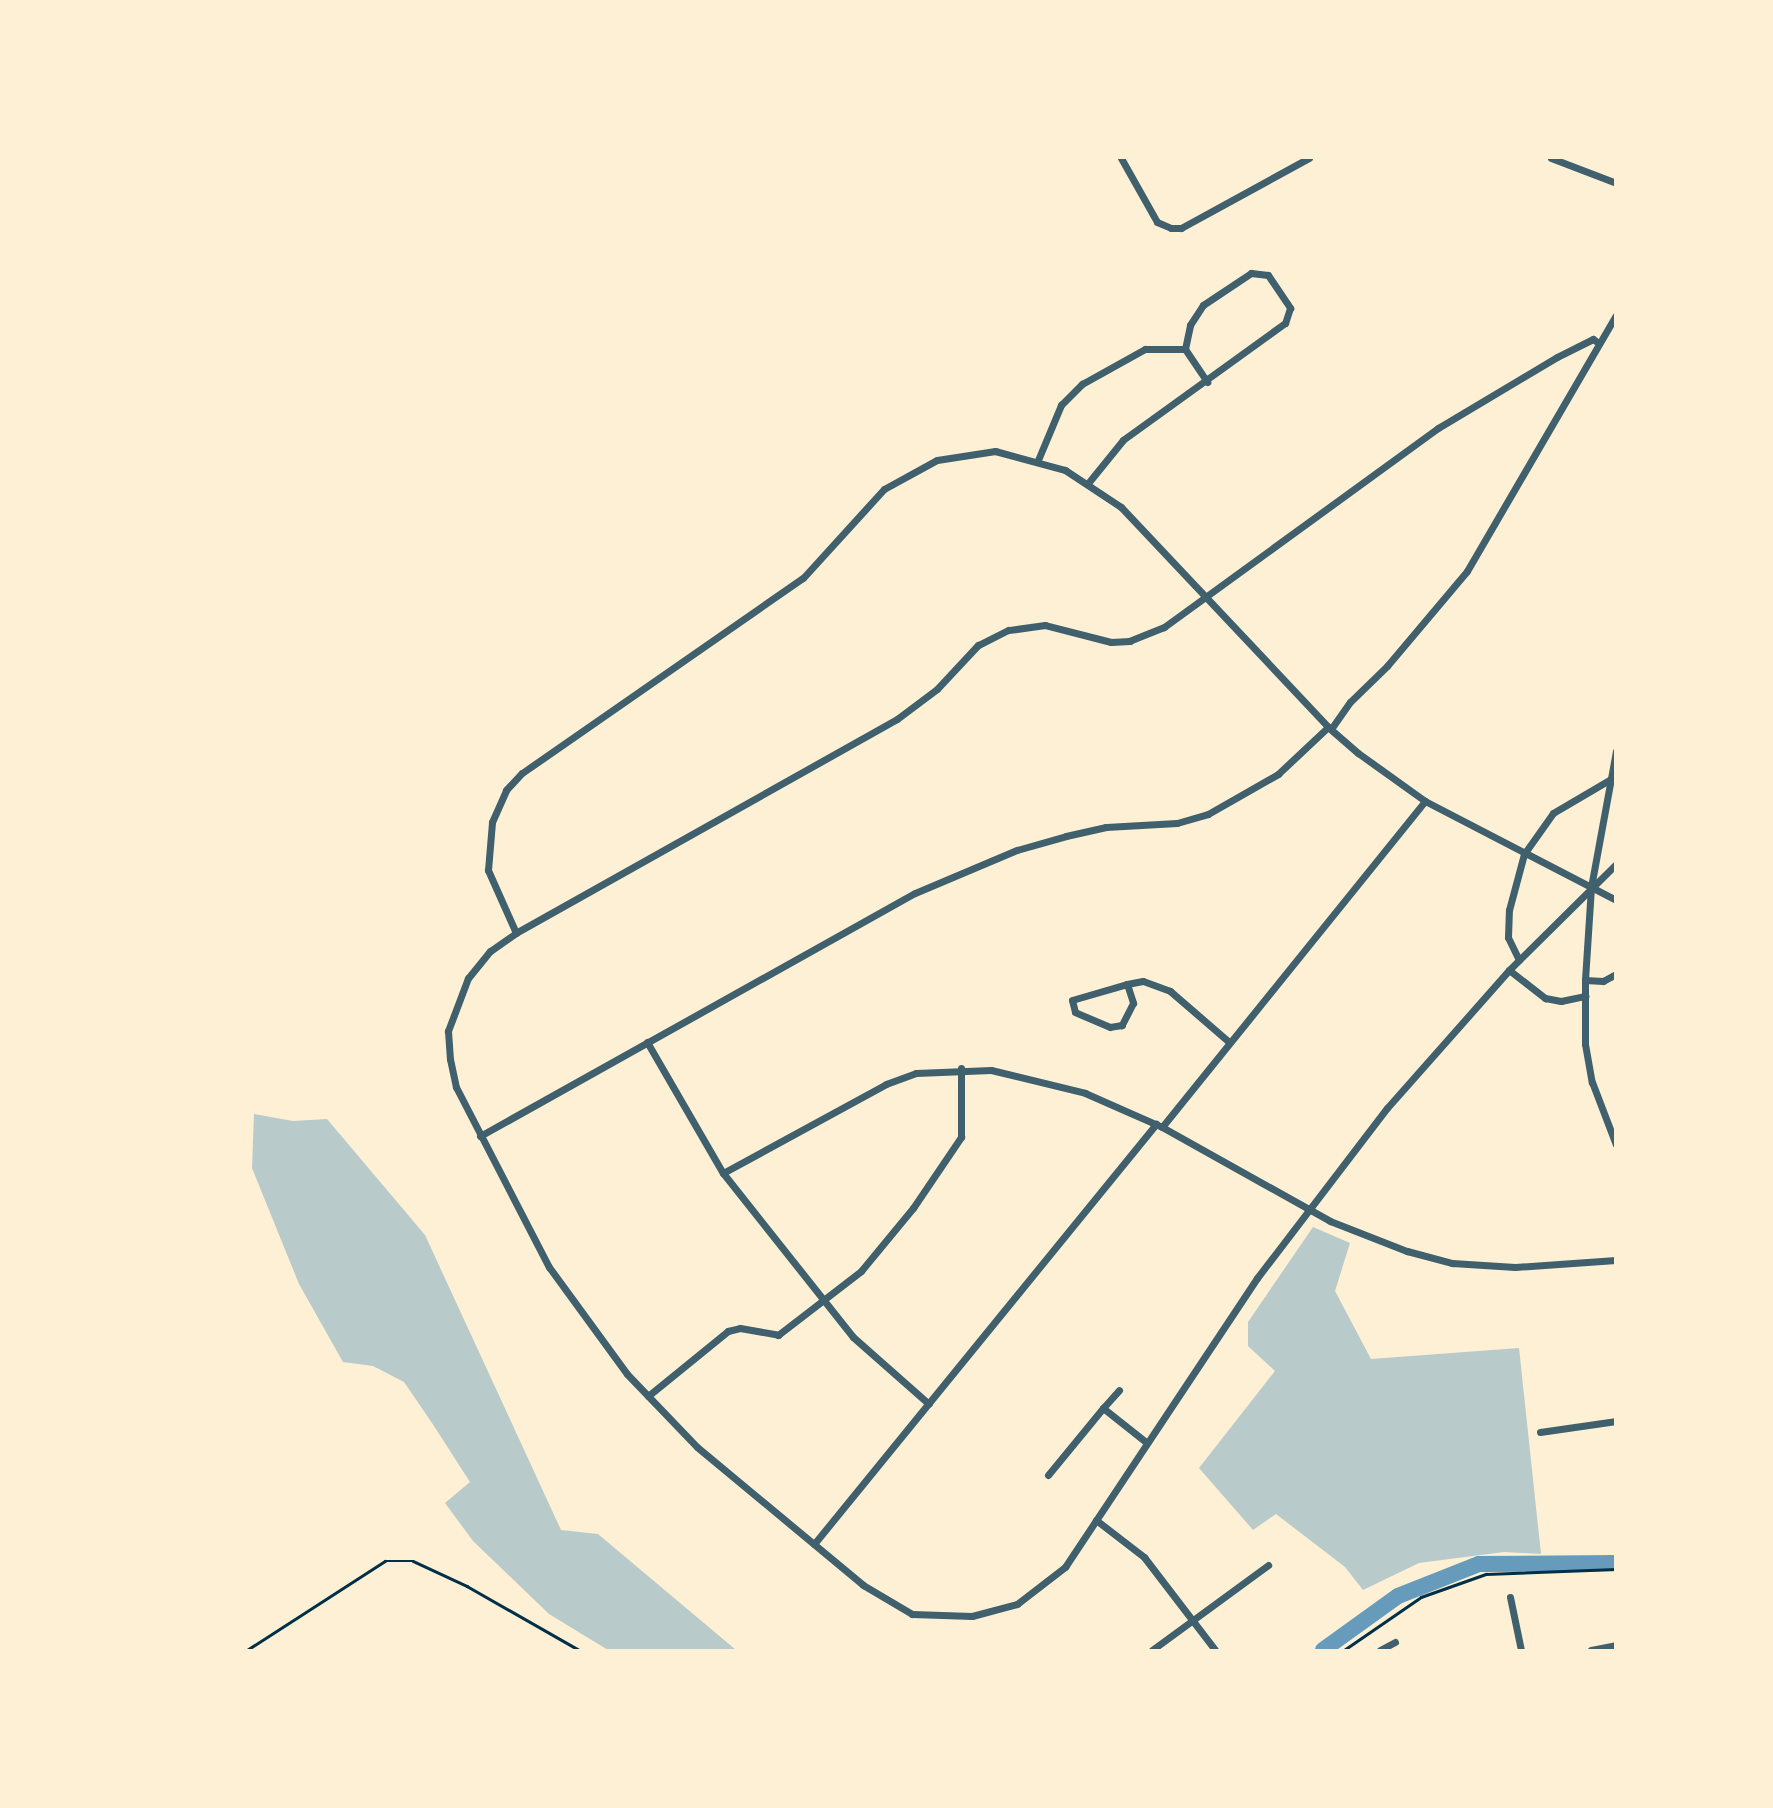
<!DOCTYPE html>
<style>
body{margin:0}
#map{position:relative;width:1773px;height:1808px;overflow:hidden;background:#fdf0d5;font-family:Raleway,sans-serif}
div>[style]{position:absolute}
.green>*{inset:0;background:#b9caca}
.canal>*{height:16px;margin:-8px;padding:0 8px;transform-origin:8px;border-radius:8px;background:#669bbc}
.path>*{height:2.5px;margin:-1.25px;padding:0 1.25px;transform-origin:1.25px;border-radius:1.25px;background:#003049}
.minor>*{height:7px;margin:-3.5px;padding:0 3.5px;transform-origin:3.5px;border-radius:3.5px;background:#3f606c}
span{translate:-50% -50%;white-space:nowrap;text-align:center;line-height:1.15;-webkit-text-stroke:6px #fdf0d5;paint-order:stroke}
.frame{position:absolute;inset:0;border:159px solid #fdf0d5;pointer-events:none}
</style>
<div id="map">
<div class="green">
<div style="clip-path:polygon(254px 1114px,293px 1121px,327px 1119px,425px 1235px,561px 1530px,598px 1534px,736px 1650px,608px 1650px,549px 1614px,473px 1541px,445px 1503px,470px 1482px,432px 1423px,404px 1382px,373px 1366px,343px 1362px,299px 1284px,252px 1168px)"></div>
<div style="clip-path:polygon(1313px 1227px,1350px 1243px,1335px 1291px,1371px 1359px,1519px 1348px,1541px 1554px,1504px 1552px,1419px 1563px,1363px 1590px,1345px 1567px,1276px 1514px,1253px 1530px,1199px 1468px,1275px 1371px,1248px 1346px,1248px 1322px)"></div>
</div>
<div class="canal">
<div style="left:1323px;top:1650px;width:92px;rotate:-35.8deg"></div>
<div style="left:1398px;top:1596px;width:87px;rotate:-21.6deg"></div>
<div style="left:1479px;top:1564px;width:137px;rotate:-0.4deg"></div>
</div>
<div class="path">
<div style="left:247px;top:1650px;width:164px;rotate:-32.8deg"></div>
<div style="left:385px;top:1561px;width:28px"></div>
<div style="left:413px;top:1561px;width:60px;rotate:24.8deg"></div>
<div style="left:467px;top:1586px;width:129px;rotate:29.7deg"></div>
<div style="left:1344px;top:1650px;width:93px;rotate:-34.5deg"></div>
<div style="left:1421px;top:1597px;width:69px;rotate:-19.5deg"></div>
<div style="left:1486px;top:1574px;width:130px;rotate:-2.2deg"></div>
</div>
<div class="minor">
<div style="left:1121px;top:158px;width:73px;rotate:60.6deg"></div>
<div style="left:1157px;top:222px;width:15px;rotate:23deg"></div>
<div style="left:1171px;top:228px;width:10px"></div>
<div style="left:1181px;top:228px;width:146px;rotate:-28.7deg"></div>
<div style="left:1551px;top:158px;width:70px;rotate:21deg"></div>
<div style="left:1597px;top:342px;width:5px;rotate:-143deg"></div>
<div style="left:1593px;top:339px;width:40px;rotate:153.4deg"></div>
<div style="left:1557px;top:357px;width:139px;rotate:149.2deg"></div>
<div style="left:1438px;top:428px;width:339px;rotate:144deg"></div>
<div style="left:1164px;top:627px;width:37px;rotate:158deg"></div>
<div style="left:1130px;top:641px;width:19px;rotate:177deg"></div>
<div style="left:1111px;top:642px;width:68px;rotate:-165.6deg"></div>
<div style="left:1045px;top:625px;width:37px;rotate:172deg"></div>
<div style="left:1008px;top:630px;width:34px;rotate:153deg"></div>
<div style="left:978px;top:645px;width:60px;rotate:133deg"></div>
<div style="left:937px;top:689px;width:50px;rotate:143.1deg"></div>
<div style="left:897px;top:719px;width:437px;rotate:150.7deg"></div>
<div style="left:516px;top:933px;width:32px;rotate:145deg"></div>
<div style="left:490px;top:951px;width:35px;rotate:129deg"></div>
<div style="left:468px;top:978px;width:57px;rotate:110.7deg"></div>
<div style="left:448px;top:1031px;width:28px;rotate:86deg"></div>
<div style="left:450px;top:1059px;width:29px;rotate:78deg"></div>
<div style="left:456px;top:1087px;width:203px;rotate:62.7deg"></div>
<div style="left:549px;top:1267px;width:132px;rotate:53.9deg"></div>
<div style="left:627px;top:1374px;width:101px;rotate:46.2deg"></div>
<div style="left:697px;top:1447px;width:216px;rotate:39.7deg"></div>
<div style="left:863px;top:1585px;width:57px;rotate:30.6deg"></div>
<div style="left:912px;top:1614px;width:60px;rotate:1.9deg"></div>
<div style="left:972px;top:1616px;width:47px;rotate:-14.9deg"></div>
<div style="left:1017px;top:1604px;width:61px;rotate:-37.6deg"></div>
<div style="left:1065px;top:1567px;width:347px;rotate:-56.4deg"></div>
<div style="left:1257px;top:1278px;width:214px;rotate:-52.6deg"></div>
<div style="left:1387px;top:1108px;width:184px;rotate:-48.5deg"></div>
<div style="left:1509px;top:970px;width:151px;rotate:-44.7deg"></div>
<div style="left:1185px;top:349px;width:40px;rotate:56deg"></div>
<div style="left:1038px;top:460px;width:60px;rotate:-67.3deg"></div>
<div style="left:1061px;top:405px;width:30px;rotate:-45deg"></div>
<div style="left:1082px;top:384px;width:72px;rotate:-29.1deg"></div>
<div style="left:1145px;top:349px;width:40px"></div>
<div style="left:1185px;top:349px;width:25px;rotate:-78deg"></div>
<div style="left:1190px;top:325px;width:24px;rotate:-57deg"></div>
<div style="left:1203px;top:305px;width:58px;rotate:-33.7deg"></div>
<div style="left:1251px;top:273px;width:17px;rotate:7deg"></div>
<div style="left:1268px;top:275px;width:40px;rotate:56deg"></div>
<div style="left:1290px;top:308px;width:16px;rotate:108deg"></div>
<div style="left:1285px;top:323px;width:200px;rotate:144.2deg"></div>
<div style="left:1123px;top:440px;width:55px;rotate:129.1deg"></div>
<div style="left:1331px;top:729px;width:33px;rotate:-55deg"></div>
<div style="left:1350px;top:702px;width:52px;rotate:-44.2deg"></div>
<div style="left:1387px;top:666px;width:124px;rotate:-49.9deg"></div>
<div style="left:1467px;top:571px;width:296px;rotate:-59.8deg"></div>
<div style="left:1616px;top:751px;width:138px;rotate:100.4deg"></div>
<div style="left:1591px;top:887px;width:93px;rotate:93.7deg"></div>
<div style="left:1585px;top:980px;width:64px;rotate:90deg"></div>
<div style="left:1585px;top:1044px;width:39px;rotate:80deg"></div>
<div style="left:1592px;top:1082px;width:67px;rotate:69.1deg"></div>
<div style="left:516px;top:933px;width:69px;rotate:-114deg"></div>
<div style="left:488px;top:870px;width:48px;rotate:-85.2deg"></div>
<div style="left:492px;top:822px;width:35px;rotate:-66deg"></div>
<div style="left:506px;top:790px;width:23px;rotate:-47deg"></div>
<div style="left:522px;top:773px;width:342px;rotate:-34.8deg"></div>
<div style="left:803px;top:578px;width:120px;rotate:-47.7deg"></div>
<div style="left:884px;top:489px;width:60px;rotate:-28.7deg"></div>
<div style="left:937px;top:460px;width:59px;rotate:-8.8deg"></div>
<div style="left:995px;top:451px;width:73px;rotate:15.2deg"></div>
<div style="left:1065px;top:470px;width:67px;rotate:33.5deg"></div>
<div style="left:1121px;top:507px;width:302px;rotate:46.7deg"></div>
<div style="left:1328px;top:727px;width:40px;rotate:41deg"></div>
<div style="left:1358px;top:753px;width:82px;rotate:35.6deg"></div>
<div style="left:1425px;top:801px;width:215px;rotate:27.4deg"></div>
<div style="left:1519px;top:960px;width:25px;rotate:-116deg"></div>
<div style="left:1508px;top:937px;width:27px;rotate:-88deg"></div>
<div style="left:1509px;top:910px;width:58px;rotate:-75deg"></div>
<div style="left:1524px;top:854px;width:50px;rotate:-54.7deg"></div>
<div style="left:1553px;top:813px;width:73px;rotate:-30.4deg"></div>
<div style="left:1509px;top:970px;width:46px;rotate:37.9deg"></div>
<div style="left:1545px;top:998px;width:16px;rotate:11deg"></div>
<div style="left:1561px;top:1001px;width:25px;rotate:-12deg"></div>
<div style="left:1585px;top:980px;width:18px;rotate:3deg"></div>
<div style="left:1603px;top:981px;width:15px;rotate:-28deg"></div>
<div style="left:1127px;top:984px;width:20px;rotate:72deg"></div>
<div style="left:1133px;top:1003px;width:25px;rotate:117deg"></div>
<div style="left:1122px;top:1025px;width:12px;rotate:171deg"></div>
<div style="left:1110px;top:1027px;width:38px;rotate:-157deg"></div>
<div style="left:1075px;top:1012px;width:12px;rotate:-104deg"></div>
<div style="left:1072px;top:1000px;width:57px;rotate:-16.2deg"></div>
<div style="left:1127px;top:984px;width:16px;rotate:-11deg"></div>
<div style="left:1143px;top:981px;width:29px;rotate:20deg"></div>
<div style="left:1170px;top:991px;width:77px;rotate:40.8deg"></div>
<div style="left:647px;top:1042px;width:151px;rotate:59.9deg"></div>
<div style="left:723px;top:1173px;width:209px;rotate:51.6deg"></div>
<div style="left:853px;top:1337px;width:101px;rotate:41.4deg"></div>
<div style="left:1162px;top:1127px;width:419px;rotate:-51.1deg"></div>
<div style="left:480px;top:1136px;width:498px;rotate:-29.2deg"></div>
<div style="left:915px;top:893px;width:111px;rotate:-22.9deg"></div>
<div style="left:1017px;top:850px;width:51px;rotate:-15.9deg"></div>
<div style="left:1066px;top:836px;width:41px;rotate:-12.7deg"></div>
<div style="left:1106px;top:827px;width:71px;rotate:-3.2deg"></div>
<div style="left:1177px;top:823px;width:32px;rotate:-16deg"></div>
<div style="left:1208px;top:814px;width:81px;rotate:-29.7deg"></div>
<div style="left:1278px;top:774px;width:69px;rotate:-43.2deg"></div>
<div style="left:723px;top:1173px;width:186px;rotate:-28.6deg"></div>
<div style="left:886px;top:1084px;width:32px;rotate:-20deg"></div>
<div style="left:916px;top:1073px;width:75px;rotate:-2.3deg"></div>
<div style="left:991px;top:1070px;width:97px;rotate:13.7deg"></div>
<div style="left:1085px;top:1093px;width:84px;rotate:23.8deg"></div>
<div style="left:1162px;top:1127px;width:193px;rotate:29.2deg"></div>
<div style="left:1330px;top:1221px;width:83px;rotate:21.3deg"></div>
<div style="left:1407px;top:1251px;width:47px;rotate:14.9deg"></div>
<div style="left:1452px;top:1263px;width:63px;rotate:3.6deg"></div>
<div style="left:1515px;top:1267px;width:101px;rotate:-4deg"></div>
<div style="left:648px;top:1396px;width:103px;rotate:-39.1deg"></div>
<div style="left:728px;top:1331px;width:12px;rotate:-14deg"></div>
<div style="left:740px;top:1328px;width:39px;rotate:10deg"></div>
<div style="left:778px;top:1335px;width:105px;rotate:-37.6deg"></div>
<div style="left:861px;top:1271px;width:82px;rotate:-50.5deg"></div>
<div style="left:913px;top:1208px;width:86px;rotate:-55.9deg"></div>
<div style="left:961px;top:1137px;width:69px;rotate:-90deg"></div>
<div style="left:1103px;top:1408px;width:24px;rotate:-48deg"></div>
<div style="left:1540px;top:1432px;width:77px;rotate:-8.2deg"></div>
<div style="left:1048px;top:1475px;width:87px;rotate:-50.6deg"></div>
<div style="left:1103px;top:1408px;width:56px;rotate:38.5deg"></div>
<div style="left:1096px;top:1520px;width:61px;rotate:37.6deg"></div>
<div style="left:1144px;top:1557px;width:117px;rotate:52.6deg"></div>
<div style="left:814px;top:1544px;width:542px;rotate:-50.84deg"></div>
<div style="left:1510px;top:1597px;width:54px;rotate:78.3deg"></div>
<div style="left:1152px;top:1650px;width:144px;rotate:-36.2deg"></div>
<div style="left:1380px;top:1650px;width:17px;rotate:-28deg"></div>
<div style="left:1591px;top:1650px;width:25px;rotate:-11deg"></div>
</div>
<div class="frame"></div>
</div>
